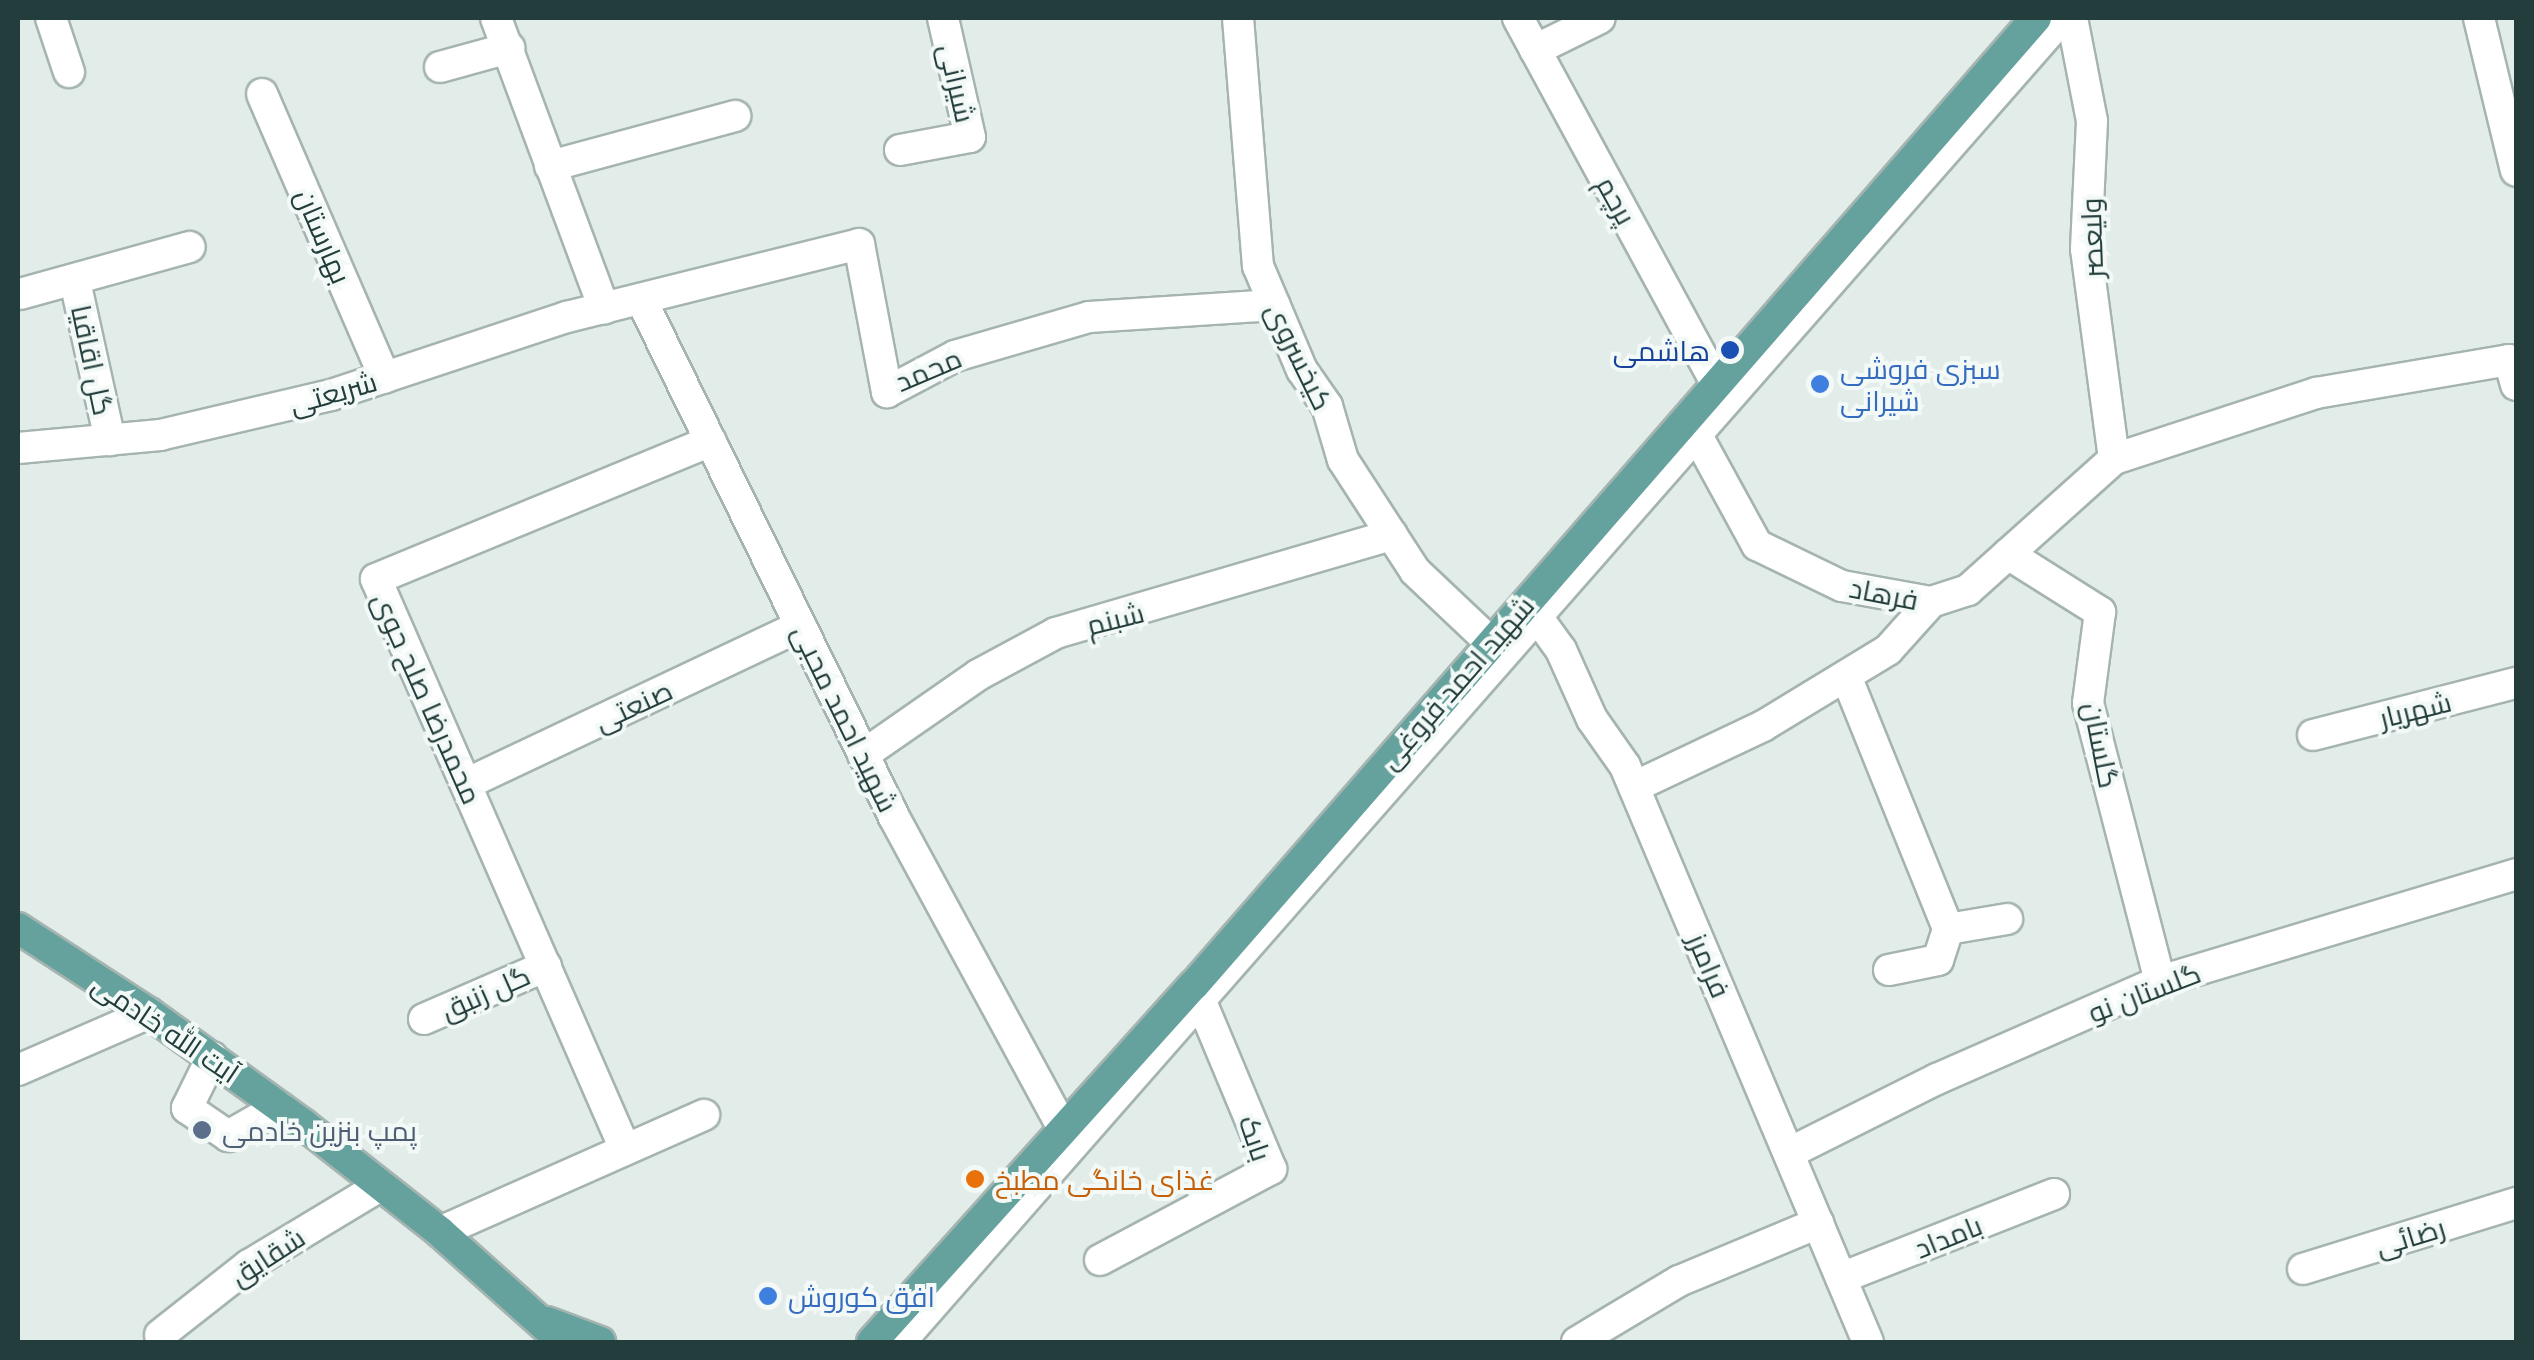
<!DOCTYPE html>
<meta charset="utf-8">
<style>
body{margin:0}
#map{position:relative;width:2534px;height:1360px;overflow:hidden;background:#e2ece9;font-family:"Open Sans",Cairo,sans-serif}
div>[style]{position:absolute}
.roads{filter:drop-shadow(2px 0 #a5b4b1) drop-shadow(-2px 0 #a5b4b1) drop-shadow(0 2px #a5b4b1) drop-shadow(0 -2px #a5b4b1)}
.minor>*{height:30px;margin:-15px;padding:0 15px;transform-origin:15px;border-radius:15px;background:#fff}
.major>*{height:30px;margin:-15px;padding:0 15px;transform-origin:15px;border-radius:15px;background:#66a29d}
.dots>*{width:28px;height:28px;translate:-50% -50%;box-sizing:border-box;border:5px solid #f2f9f7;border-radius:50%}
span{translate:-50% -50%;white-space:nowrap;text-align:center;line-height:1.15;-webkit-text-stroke:8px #f2f9f7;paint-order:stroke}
.street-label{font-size:28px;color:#223d3b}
.transit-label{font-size:28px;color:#164399}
.right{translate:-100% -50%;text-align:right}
.shop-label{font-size:28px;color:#366cbe}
.left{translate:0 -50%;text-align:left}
.service-label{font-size:28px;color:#4e5e75}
.food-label{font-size:28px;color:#c56008}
.frame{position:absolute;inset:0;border:20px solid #223d3b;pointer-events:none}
</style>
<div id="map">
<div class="roads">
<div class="minor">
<div style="left:51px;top:18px;width:57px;rotate:71.6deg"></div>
<div style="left:496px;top:18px;width:310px;rotate:69.6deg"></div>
<div style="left:1238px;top:18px;width:249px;rotate:85.4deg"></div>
<div style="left:1258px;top:266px;width:113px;rotate:67.1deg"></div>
<div style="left:1302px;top:370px;width:44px;rotate:55.2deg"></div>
<div style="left:1327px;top:406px;width:56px;rotate:73.5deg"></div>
<div style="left:1343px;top:460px;width:132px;rotate:57deg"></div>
<div style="left:1415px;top:571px;width:103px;rotate:43.4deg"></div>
<div style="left:1518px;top:18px;width:414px;rotate:61.5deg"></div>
<div style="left:2072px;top:18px;width:105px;rotate:79deg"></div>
<div style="left:2092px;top:121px;width:128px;rotate:92.7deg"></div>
<div style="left:2086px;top:249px;width:212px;rotate:82.4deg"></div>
<div style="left:2479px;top:18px;width:157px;rotate:76.4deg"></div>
<div style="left:1535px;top:50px;width:72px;rotate:-26.2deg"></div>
<div style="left:440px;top:67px;width:72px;rotate:-15.4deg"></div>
<div style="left:262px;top:94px;width:309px;rotate:66.6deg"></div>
<div style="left:900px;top:150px;width:71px;rotate:-10.5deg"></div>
<div style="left:970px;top:137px;width:122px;rotate:-102.8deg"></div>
<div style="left:550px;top:166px;width:192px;rotate:-15.1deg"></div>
<div style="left:75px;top:281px;width:163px;rotate:77.6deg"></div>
<div style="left:20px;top:294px;width:176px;rotate:-15.5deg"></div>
<div style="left:641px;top:299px;width:576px;rotate:63.97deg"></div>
<div style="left:894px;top:817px;width:356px;rotate:61.5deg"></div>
<div style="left:1688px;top:419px;width:144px;rotate:61.3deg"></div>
<div style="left:1757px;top:545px;width:94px;rotate:25.8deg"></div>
<div style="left:1842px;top:586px;width:90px;rotate:10.2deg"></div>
<div style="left:1931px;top:602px;width:39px;rotate:-18deg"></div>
<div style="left:1968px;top:590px;width:196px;rotate:-41.9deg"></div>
<div style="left:2114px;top:459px;width:213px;rotate:-18.1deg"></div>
<div style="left:2316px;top:393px;width:196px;rotate:-9.7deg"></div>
<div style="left:2509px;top:360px;width:26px;rotate:74deg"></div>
<div style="left:18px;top:448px;width:143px;rotate:-5.2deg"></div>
<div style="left:160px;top:435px;width:176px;rotate:-13.2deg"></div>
<div style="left:331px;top:395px;width:249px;rotate:-18.3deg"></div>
<div style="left:567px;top:317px;width:301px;rotate:-14deg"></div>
<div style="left:859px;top:244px;width:151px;rotate:79.3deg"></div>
<div style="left:887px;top:392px;width:77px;rotate:-27.9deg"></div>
<div style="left:955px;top:356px;width:140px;rotate:-16.2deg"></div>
<div style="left:1089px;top:317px;width:186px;rotate:-3.7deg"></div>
<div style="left:2008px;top:554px;width:109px;rotate:32.2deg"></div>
<div style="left:2100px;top:612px;width:92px;rotate:97.5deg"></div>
<div style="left:2088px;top:703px;width:287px;rotate:75.5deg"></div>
<div style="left:1527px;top:603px;width:58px;rotate:54.1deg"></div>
<div style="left:1561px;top:650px;width:76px;rotate:65.8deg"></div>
<div style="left:1592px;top:719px;width:57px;rotate:54.9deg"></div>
<div style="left:1625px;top:766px;width:625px;rotate:67.13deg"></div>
<div style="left:1846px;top:676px;width:273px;rotate:68deg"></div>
<div style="left:2313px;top:735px;width:210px;rotate:-14.4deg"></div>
<div style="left:863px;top:755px;width:140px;rotate:-34.8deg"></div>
<div style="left:978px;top:675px;width:89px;rotate:-28.3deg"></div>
<div style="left:1056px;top:633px;width:350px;rotate:-16.3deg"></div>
<div style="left:466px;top:784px;width:369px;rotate:-25.3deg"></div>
<div style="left:1634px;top:787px;width:143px;rotate:-25.3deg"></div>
<div style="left:1763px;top:726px;width:146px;rotate:-31.3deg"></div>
<div style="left:1888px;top:650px;width:64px;rotate:-48.1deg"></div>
<div style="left:1889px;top:970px;width:50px;rotate:-11.5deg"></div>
<div style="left:1938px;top:960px;width:33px;rotate:-72deg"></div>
<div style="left:1948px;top:929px;width:60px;rotate:-9.6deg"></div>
<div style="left:424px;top:1019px;width:133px;rotate:-23.5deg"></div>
<div style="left:212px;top:1057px;width:57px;rotate:116.1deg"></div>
<div style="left:187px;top:1108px;width:50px;rotate:34.3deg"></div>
<div style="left:228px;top:1136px;width:59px;rotate:-29.6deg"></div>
<div style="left:18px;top:1070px;width:143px;rotate:-23.5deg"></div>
<div style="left:625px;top:1149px;width:622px;rotate:-113.6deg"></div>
<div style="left:376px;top:579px;width:362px;rotate:-22.4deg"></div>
<div style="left:1789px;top:1153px;width:165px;rotate:-26.6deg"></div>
<div style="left:1937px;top:1079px;width:244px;rotate:-23.7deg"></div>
<div style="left:2160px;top:981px;width:372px;rotate:-16.7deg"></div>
<div style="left:440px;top:1232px;width:289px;rotate:-23.9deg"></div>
<div style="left:1100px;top:1260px;width:194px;rotate:-28deg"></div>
<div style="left:1271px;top:1169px;width:199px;rotate:-112.7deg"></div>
<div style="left:2303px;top:1269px;width:223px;rotate:-17.2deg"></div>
<div style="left:1841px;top:1278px;width:229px;rotate:-21.5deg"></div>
<div style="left:160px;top:1335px;width:113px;rotate:-38.2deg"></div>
<div style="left:249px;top:1265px;width:153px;rotate:-31.1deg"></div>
<div style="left:900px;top:1342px;width:1762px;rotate:-48.73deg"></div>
<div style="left:1577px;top:1342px;width:119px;rotate:-30.9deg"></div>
<div style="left:1679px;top:1281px;width:151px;rotate:-22.6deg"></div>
</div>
<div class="major">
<div style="left:18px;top:928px;width:156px;rotate:33deg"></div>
<div style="left:149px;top:1013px;width:190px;rotate:35.8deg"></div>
<div style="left:303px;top:1124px;width:174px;rotate:38.2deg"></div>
<div style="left:440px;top:1232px;width:165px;rotate:41.8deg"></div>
<div style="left:547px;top:1322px;width:57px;rotate:20.7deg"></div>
<div style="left:872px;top:1342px;width:481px;rotate:-48deg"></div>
<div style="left:1194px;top:985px;width:1282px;rotate:-48.95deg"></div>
</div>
</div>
<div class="dots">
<div style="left:1730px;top:350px;background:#1a4fb4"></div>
<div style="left:1820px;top:384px;background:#3f7fe0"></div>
<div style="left:202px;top:1130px;background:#5c6f8a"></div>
<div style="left:975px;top:1179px;background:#e8710a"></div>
<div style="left:768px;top:1296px;background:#3f7fe0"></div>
</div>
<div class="street-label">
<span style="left:958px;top:83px;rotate:77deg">شیرانی</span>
<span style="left:1617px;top:200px;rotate:61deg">پرچم</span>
<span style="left:324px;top:236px;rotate:67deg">بهارستان</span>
<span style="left:2091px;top:238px;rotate:-92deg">ولیعصر</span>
<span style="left:1300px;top:356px;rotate:64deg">کیخسروی</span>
<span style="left:93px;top:360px;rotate:78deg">گل اقاقیا</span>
<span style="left:928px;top:369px;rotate:-23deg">محمد</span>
<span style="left:333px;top:392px;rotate:-16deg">شریعتی</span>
<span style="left:1884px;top:593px;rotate:11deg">فرهاد</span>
<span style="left:1115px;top:618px;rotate:-14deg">شبنم</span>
<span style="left:1456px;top:682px;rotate:-49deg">شهید احمد فروغی</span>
<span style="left:428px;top:698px;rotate:66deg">محمدرضا صلح جوی</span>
<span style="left:633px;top:705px;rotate:-25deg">صنعتی</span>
<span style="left:2415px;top:709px;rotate:-14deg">شهریار</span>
<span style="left:846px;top:718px;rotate:64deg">شهید احمد محبی</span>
<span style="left:2102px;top:745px;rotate:79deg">گلستان</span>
<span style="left:1710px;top:965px;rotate:67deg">فرامرز</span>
<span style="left:485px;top:992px;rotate:-24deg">گل زنبق</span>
<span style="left:2144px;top:992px;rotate:-21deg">گلستان نو</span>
<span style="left:166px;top:1028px;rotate:34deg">آیت الله خادمی</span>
<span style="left:1256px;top:1138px;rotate:71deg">بابک</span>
<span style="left:1948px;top:1236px;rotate:-22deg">بامداد</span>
<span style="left:2410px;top:1236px;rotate:-17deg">رضائی</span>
<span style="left:267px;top:1256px;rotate:-33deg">شقایق</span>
</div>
<div class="transit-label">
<span class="right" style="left:1710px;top:350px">هاشمی</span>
</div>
<div class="shop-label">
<span class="left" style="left:1840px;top:384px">سبزی فروشی<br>شیرانی</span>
<span class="left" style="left:788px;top:1296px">افق کوروش</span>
</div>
<div class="service-label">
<span class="left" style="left:222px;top:1130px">پمپ بنزین خادمی</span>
</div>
<div class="food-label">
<span class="left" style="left:995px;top:1179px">غذای خانگی مطبخ</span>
</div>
<div class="frame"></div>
</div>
